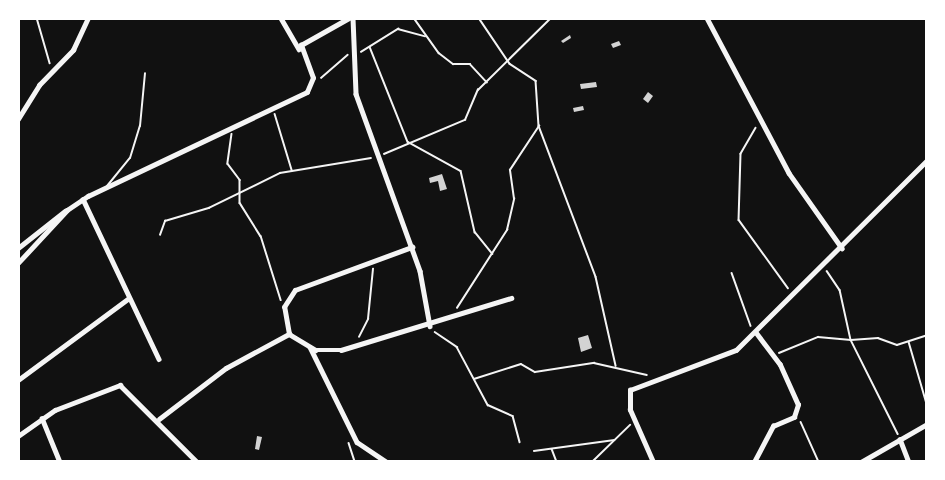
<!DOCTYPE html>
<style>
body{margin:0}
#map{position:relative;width:945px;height:480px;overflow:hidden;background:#111;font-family:Bitter,serif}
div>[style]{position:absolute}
.building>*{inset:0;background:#d3d3d3}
.path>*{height:1.5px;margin:-0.75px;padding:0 0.75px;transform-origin:0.75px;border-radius:0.75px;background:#f5f5f5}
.service>*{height:2px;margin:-1px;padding:0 1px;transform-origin:1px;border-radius:1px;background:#f5f5f5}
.minor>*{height:4.5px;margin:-2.25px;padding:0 2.25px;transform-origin:2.25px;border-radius:2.25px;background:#f5f5f5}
span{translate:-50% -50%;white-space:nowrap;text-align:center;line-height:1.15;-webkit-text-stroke:4.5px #fff;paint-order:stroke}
.frame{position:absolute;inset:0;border:20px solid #fff;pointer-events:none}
</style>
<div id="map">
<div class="building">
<div style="clip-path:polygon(570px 35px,571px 38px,563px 43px,561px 41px)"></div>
<div style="clip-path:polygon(619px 41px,621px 45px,613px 48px,611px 44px)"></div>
<div style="clip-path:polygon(596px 82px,597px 87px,581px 89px,580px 84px)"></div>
<div style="clip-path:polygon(648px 92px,653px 96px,648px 103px,643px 99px)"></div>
<div style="clip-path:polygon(583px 106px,584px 110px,574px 112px,573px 108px)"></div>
<div style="clip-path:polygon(442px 174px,447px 189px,440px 191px,438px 181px,430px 183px,429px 178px)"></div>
<div style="clip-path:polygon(588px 335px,592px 348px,581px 352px,578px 338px)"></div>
<div style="clip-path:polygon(257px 436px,262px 437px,259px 450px,255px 449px)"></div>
</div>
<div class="path">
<div style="left:37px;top:18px;width:47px;rotate:73.9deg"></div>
<div style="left:414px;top:18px;width:43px;rotate:54.5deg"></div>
<div style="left:439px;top:53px;width:18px;rotate:38deg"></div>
<div style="left:453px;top:64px;width:17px"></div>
<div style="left:470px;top:64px;width:25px;rotate:47deg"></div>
<div style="left:479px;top:18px;width:55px;rotate:56deg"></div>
<div style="left:510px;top:64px;width:31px;rotate:33deg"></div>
<div style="left:536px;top:81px;width:45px;rotate:86.2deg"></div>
<div style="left:539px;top:126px;width:161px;rotate:69.3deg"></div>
<div style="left:596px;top:277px;width:91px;rotate:77.3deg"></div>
<div style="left:370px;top:47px;width:102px;rotate:68.2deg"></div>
<div style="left:408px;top:142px;width:60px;rotate:28.7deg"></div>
<div style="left:461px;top:171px;width:63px;rotate:77.1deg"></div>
<div style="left:475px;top:232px;width:28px;rotate:51deg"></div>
<div style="left:361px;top:52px;width:44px;rotate:-31.9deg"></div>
<div style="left:398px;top:29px;width:28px;rotate:15deg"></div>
<div style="left:321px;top:78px;width:35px;rotate:-41deg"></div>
<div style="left:275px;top:114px;width:59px;rotate:73.1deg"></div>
<div style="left:756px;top:128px;width:30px;rotate:120deg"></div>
<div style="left:741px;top:154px;width:66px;rotate:91.7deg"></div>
<div style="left:739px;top:220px;width:84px;rotate:54.2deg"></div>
<div style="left:232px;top:134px;width:30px;rotate:98deg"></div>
<div style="left:228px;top:164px;width:20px;rotate:53deg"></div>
<div style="left:240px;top:180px;width:23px;rotate:90deg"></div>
<div style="left:240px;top:203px;width:39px;rotate:58deg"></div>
<div style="left:261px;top:236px;width:67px;rotate:72.6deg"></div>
<div style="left:384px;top:154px;width:88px;rotate:-22.8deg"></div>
<div style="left:465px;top:120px;width:33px;rotate:-67deg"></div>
<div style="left:478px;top:90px;width:103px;rotate:-44.6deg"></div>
<div style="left:160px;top:235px;width:15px;rotate:-70deg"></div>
<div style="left:165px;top:221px;width:46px;rotate:-16.5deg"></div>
<div style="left:209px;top:208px;width:79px;rotate:-26.2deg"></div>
<div style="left:280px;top:173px;width:92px;rotate:-9.4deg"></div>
<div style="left:827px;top:271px;width:23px;rotate:56deg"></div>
<div style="left:840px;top:290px;width:51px;rotate:77.6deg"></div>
<div style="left:851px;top:340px;width:27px;rotate:-4deg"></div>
<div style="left:878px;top:338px;width:20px;rotate:20deg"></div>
<div style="left:897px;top:345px;width:32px;rotate:-18deg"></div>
<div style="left:732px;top:273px;width:56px;rotate:70.3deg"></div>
<div style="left:457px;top:308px;width:93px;rotate:-57.3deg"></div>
<div style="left:507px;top:230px;width:32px;rotate:-77deg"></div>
<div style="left:514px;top:199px;width:29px;rotate:-98deg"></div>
<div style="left:510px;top:170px;width:53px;rotate:-56.6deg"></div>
<div style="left:435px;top:332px;width:27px;rotate:34deg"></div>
<div style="left:457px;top:347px;width:66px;rotate:61.9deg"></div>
<div style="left:488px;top:405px;width:27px;rotate:24deg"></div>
<div style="left:513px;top:416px;width:27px;rotate:75deg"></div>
<div style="left:359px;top:337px;width:20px;rotate:-63deg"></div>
<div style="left:368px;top:319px;width:50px;rotate:-84.3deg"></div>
<div style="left:909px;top:342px;width:65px;rotate:73.8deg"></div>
<div style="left:779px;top:353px;width:42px;rotate:-22.3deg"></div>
<div style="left:818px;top:337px;width:33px;rotate:5deg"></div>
<div style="left:851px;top:340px;width:105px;rotate:63.4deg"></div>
<div style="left:474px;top:379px;width:49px;rotate:-17.7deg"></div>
<div style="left:521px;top:364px;width:16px;rotate:30deg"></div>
<div style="left:535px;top:372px;width:60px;rotate:-8.7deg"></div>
<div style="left:594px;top:363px;width:54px;rotate:12.8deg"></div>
<div style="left:801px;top:422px;width:44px;rotate:65.8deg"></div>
<div style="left:349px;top:443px;width:20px;rotate:72deg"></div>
<div style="left:552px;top:449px;width:14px;rotate:69deg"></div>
<div style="left:534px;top:451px;width:81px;rotate:-7.8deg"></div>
<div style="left:592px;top:462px;width:53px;rotate:-44.2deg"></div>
</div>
<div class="service">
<div style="left:107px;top:186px;width:36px;rotate:-51deg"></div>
<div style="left:130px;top:158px;width:34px;rotate:-73deg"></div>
<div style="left:140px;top:126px;width:53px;rotate:-84.6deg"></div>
</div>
<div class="minor">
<div style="left:281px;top:18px;width:36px;rotate:60deg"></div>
<div style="left:353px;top:18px;width:76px;rotate:87.7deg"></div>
<div style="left:356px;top:94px;width:188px;rotate:70.1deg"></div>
<div style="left:420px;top:271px;width:56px;rotate:79.7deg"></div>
<div style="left:707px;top:18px;width:175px;rotate:62.1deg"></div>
<div style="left:789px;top:173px;width:92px;rotate:54.8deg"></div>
<div style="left:18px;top:119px;width:40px;rotate:-58deg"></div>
<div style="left:39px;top:85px;width:49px;rotate:-45.8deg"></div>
<div style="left:73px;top:50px;width:35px;rotate:-65deg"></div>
<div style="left:83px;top:199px;width:177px;rotate:64.6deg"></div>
<div style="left:18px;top:248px;width:60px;rotate:-38.2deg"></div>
<div style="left:18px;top:263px;width:72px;rotate:-47.2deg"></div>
<div style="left:67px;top:210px;width:25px;rotate:-34deg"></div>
<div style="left:88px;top:196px;width:242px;rotate:-25.4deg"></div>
<div style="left:307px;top:92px;width:15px;rotate:-67deg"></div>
<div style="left:313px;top:78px;width:35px;rotate:-110deg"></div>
<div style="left:301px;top:45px;width:55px;rotate:-29.4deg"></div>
<div style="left:289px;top:334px;width:27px;rotate:-100deg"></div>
<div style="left:284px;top:307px;width:20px;rotate:-57deg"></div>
<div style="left:295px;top:290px;width:125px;rotate:-20.2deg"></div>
<div style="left:310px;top:347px;width:106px;rotate:63.7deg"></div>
<div style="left:357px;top:442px;width:36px;rotate:34deg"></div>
<div style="left:18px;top:380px;width:137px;rotate:-36.4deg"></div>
<div style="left:42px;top:418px;width:48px;rotate:67.8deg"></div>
<div style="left:159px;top:419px;width:84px;rotate:-37.3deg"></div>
<div style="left:226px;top:368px;width:72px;rotate:-28.4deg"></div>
<div style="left:289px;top:334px;width:31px;rotate:31deg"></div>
<div style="left:316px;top:350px;width:25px"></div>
<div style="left:341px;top:350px;width:178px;rotate:-17deg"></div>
<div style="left:18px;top:436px;width:45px;rotate:-35.1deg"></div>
<div style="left:55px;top:410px;width:70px;rotate:-21deg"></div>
<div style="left:120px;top:385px;width:109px;rotate:45deg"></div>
<div style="left:900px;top:439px;width:25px;rotate:69deg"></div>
<div style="left:653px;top:462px;width:57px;rotate:-113.9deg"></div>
<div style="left:630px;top:410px;width:20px;rotate:-90deg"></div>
<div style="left:630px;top:390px;width:113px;rotate:-20.7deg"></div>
<div style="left:736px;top:350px;width:269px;rotate:-44.8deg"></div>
<div style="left:754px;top:462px;width:41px;rotate:-62.2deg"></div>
<div style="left:773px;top:426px;width:23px;rotate:-23deg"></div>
<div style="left:794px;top:417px;width:13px;rotate:-72deg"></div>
<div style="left:798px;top:405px;width:44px;rotate:-114.2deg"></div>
<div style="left:780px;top:365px;width:39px;rotate:-127deg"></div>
<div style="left:861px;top:462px;width:76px;rotate:-29.9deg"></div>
</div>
<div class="frame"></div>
</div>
